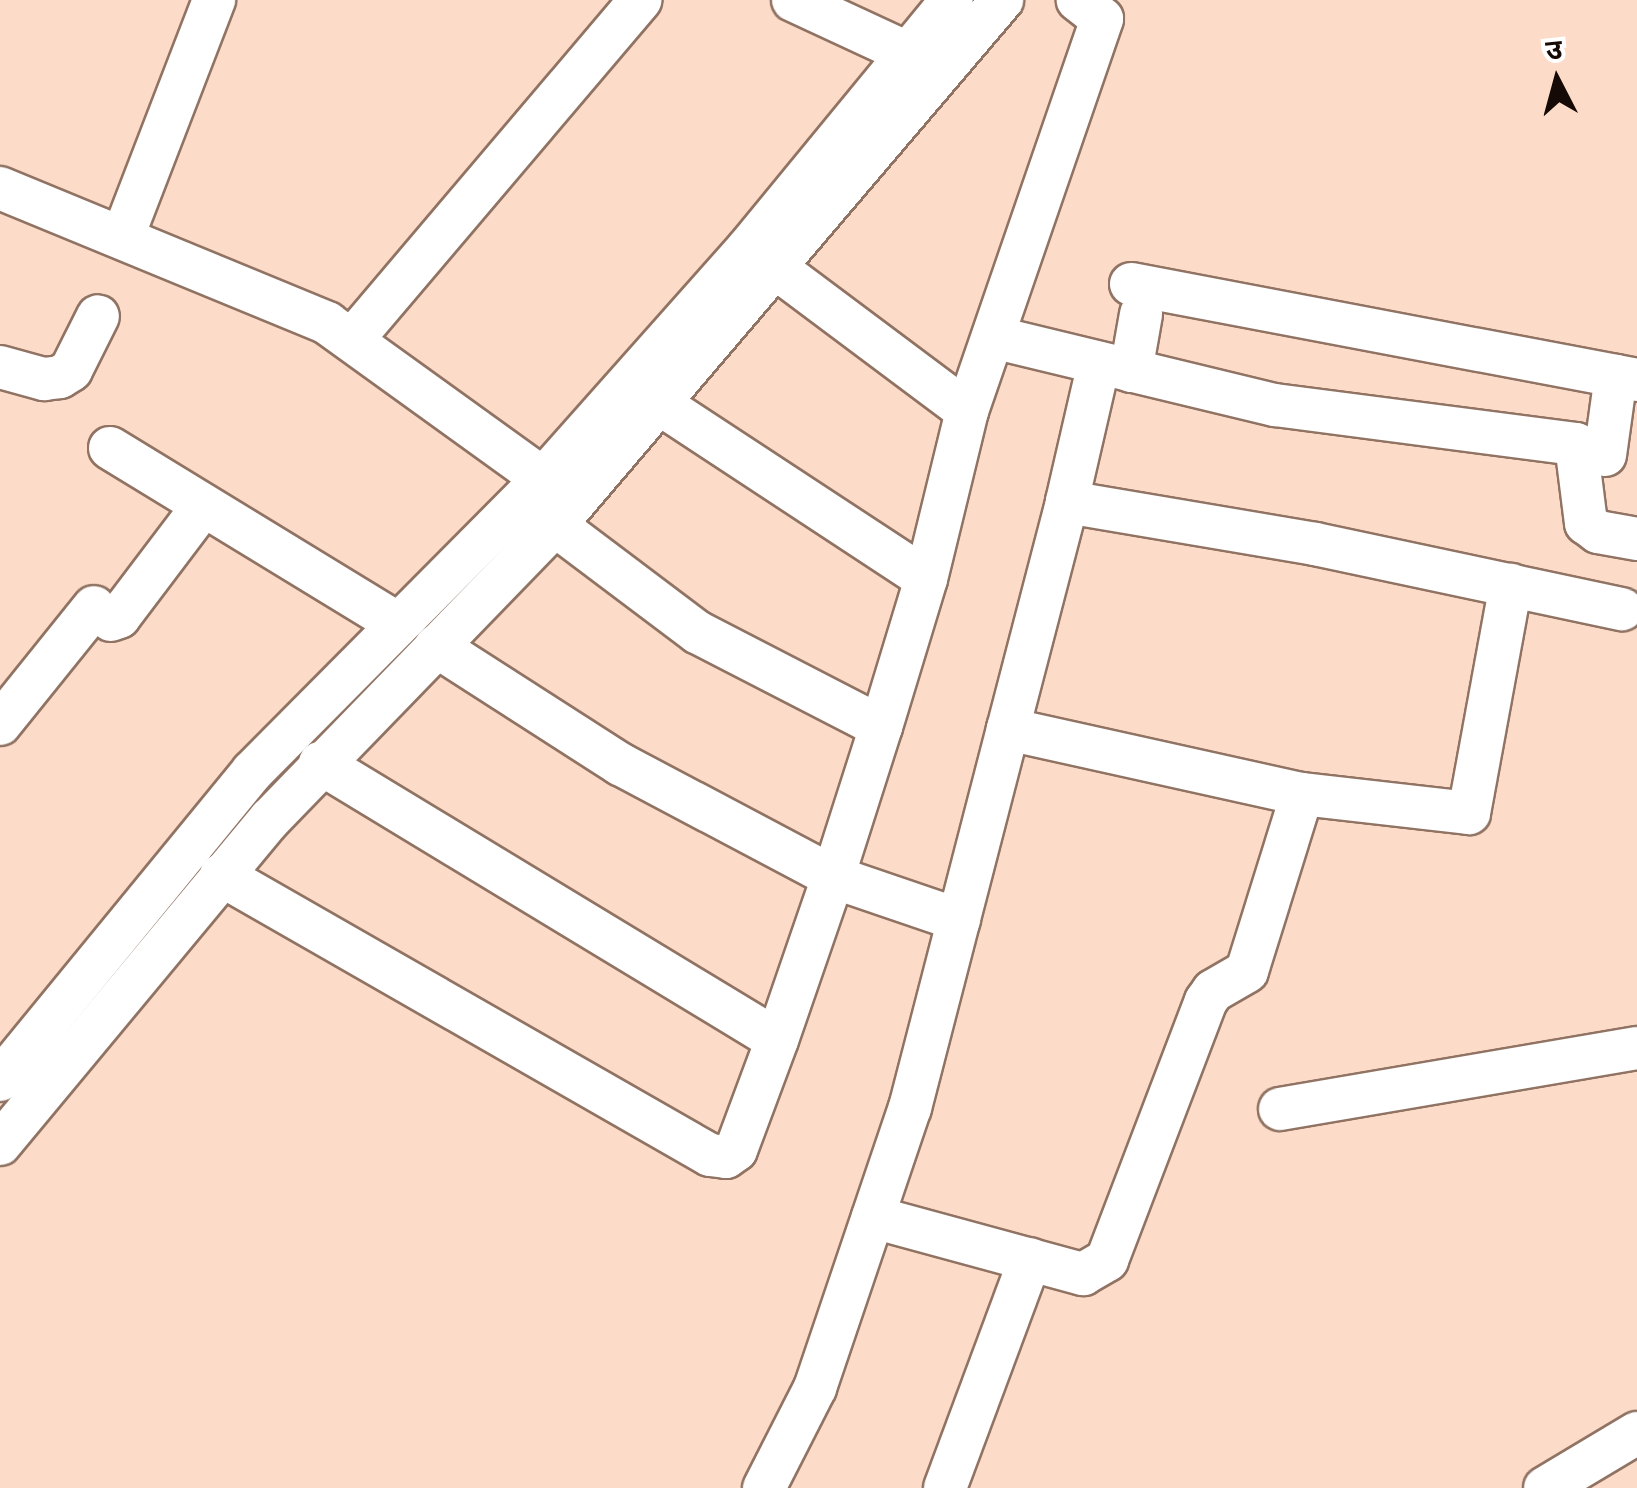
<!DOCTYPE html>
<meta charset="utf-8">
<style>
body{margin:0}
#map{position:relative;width:1637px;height:1488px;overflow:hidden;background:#fcdbc9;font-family:Jost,"Noto Sans Devanagari",sans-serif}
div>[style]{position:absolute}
.roads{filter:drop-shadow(2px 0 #907363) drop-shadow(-2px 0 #907363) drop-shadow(0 2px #907363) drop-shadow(0 -2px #907363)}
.minor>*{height:42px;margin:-21px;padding:0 21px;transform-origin:21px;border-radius:21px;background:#fff}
span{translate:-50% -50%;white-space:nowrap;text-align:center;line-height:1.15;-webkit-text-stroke:9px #fff;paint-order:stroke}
.north{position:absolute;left:1507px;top:30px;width:100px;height:100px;-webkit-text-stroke:8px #fff;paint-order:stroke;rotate:354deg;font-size:28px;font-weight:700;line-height:40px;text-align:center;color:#150a05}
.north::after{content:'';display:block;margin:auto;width:35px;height:45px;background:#150a05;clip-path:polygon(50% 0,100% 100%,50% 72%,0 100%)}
</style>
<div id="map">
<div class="roads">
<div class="minor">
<div style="left:793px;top:0;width:126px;rotate:24.9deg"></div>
<div style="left:0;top:188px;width:354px;rotate:22.4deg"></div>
<div style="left:327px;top:323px;width:266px;rotate:35.8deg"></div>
<div style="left:123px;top:236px;width:253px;rotate:-68.9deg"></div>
<div style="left:1131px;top:284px;width:515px;rotate:10.74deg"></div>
<div style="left:993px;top:337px;width:290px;rotate:13.6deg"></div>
<div style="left:1275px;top:405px;width:304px;rotate:7.4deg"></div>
<div style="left:1576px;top:444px;width:80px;rotate:82.8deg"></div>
<div style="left:1586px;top:523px;width:15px;rotate:37deg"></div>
<div style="left:1598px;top:532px;width:40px;rotate:10deg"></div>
<div style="left:352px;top:340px;width:446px;rotate:-49.7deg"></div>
<div style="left:1099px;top:363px;width:143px;rotate:103deg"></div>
<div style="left:1067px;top:502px;width:252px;rotate:9.6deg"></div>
<div style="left:1315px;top:544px;width:314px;rotate:12deg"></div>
<div style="left:0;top:367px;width:46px;rotate:15.3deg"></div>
<div style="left:44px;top:379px;width:16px;rotate:-7deg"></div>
<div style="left:60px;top:377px;width:13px;rotate:-32deg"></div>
<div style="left:71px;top:370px;width:60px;rotate:-63.4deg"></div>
<div style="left:1131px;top:371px;width:58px;rotate:-80deg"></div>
<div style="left:660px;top:404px;width:318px;rotate:33.3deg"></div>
<div style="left:926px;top:579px;width:173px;rotate:-76.3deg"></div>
<div style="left:967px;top:411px;width:237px;rotate:-143.2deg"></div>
<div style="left:967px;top:411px;width:415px;rotate:-71deg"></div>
<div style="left:1102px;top:19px;width:31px;rotate:-142deg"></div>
<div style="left:110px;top:448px;width:338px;rotate:31.4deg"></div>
<div style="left:1605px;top:455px;width:80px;rotate:-82.1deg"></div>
<div style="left:555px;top:525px;width:178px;rotate:37deg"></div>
<div style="left:697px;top:632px;width:207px;rotate:27.3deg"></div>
<div style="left:881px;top:727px;width:155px;rotate:-73.1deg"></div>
<div style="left:111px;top:620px;width:9px;rotate:-21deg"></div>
<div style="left:119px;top:617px;width:139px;rotate:-52.9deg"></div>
<div style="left:436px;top:646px;width:219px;rotate:32.7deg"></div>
<div style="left:620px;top:764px;width:241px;rotate:27.9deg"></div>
<div style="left:833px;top:877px;width:157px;rotate:-72.3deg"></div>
<div style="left:0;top:724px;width:150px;rotate:-51.2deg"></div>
<div style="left:1008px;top:729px;width:235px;rotate:-75.4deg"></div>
<div style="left:320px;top:763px;width:534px;rotate:31.22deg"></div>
<div style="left:777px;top:1040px;width:172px;rotate:-71deg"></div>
<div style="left:833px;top:877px;width:133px;rotate:18.8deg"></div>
<div style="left:221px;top:875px;width:563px;rotate:29.8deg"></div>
<div style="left:710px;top:1155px;width:16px;rotate:7deg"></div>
<div style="left:726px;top:1157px;width:12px;rotate:-35deg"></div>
<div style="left:736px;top:1150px;width:117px;rotate:-69.6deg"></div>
<div style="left:0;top:1080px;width:398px;rotate:-50.7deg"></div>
<div style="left:252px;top:772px;width:413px;rotate:-45.2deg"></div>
<div style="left:543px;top:479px;width:309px;rotate:-48.4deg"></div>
<div style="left:748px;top:248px;width:321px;rotate:-50.6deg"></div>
<div style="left:1280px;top:1109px;width:362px;rotate:-9.7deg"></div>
<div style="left:0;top:1144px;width:423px;rotate:-50.3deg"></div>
<div style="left:270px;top:819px;width:409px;rotate:-45.9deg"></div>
<div style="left:555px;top:525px;width:690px;rotate:-49.59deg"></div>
<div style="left:873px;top:1217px;width:218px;rotate:15.2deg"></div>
<div style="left:1083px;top:1274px;width:28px;rotate:-30deg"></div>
<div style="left:1107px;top:1260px;width:277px;rotate:-69.1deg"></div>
<div style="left:1206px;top:1001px;width:12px;rotate:-55deg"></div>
<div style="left:1213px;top:991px;width:39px;rotate:-30deg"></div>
<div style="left:1247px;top:971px;width:185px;rotate:-72.7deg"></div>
<div style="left:764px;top:1488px;width:112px;rotate:-63deg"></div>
<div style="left:815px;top:1388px;width:296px;rotate:-71.3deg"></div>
<div style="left:910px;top:1108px;width:391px;rotate:-75.5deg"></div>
<div style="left:1008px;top:729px;width:301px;rotate:12.5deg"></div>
<div style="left:1302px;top:794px;width:168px;rotate:6.5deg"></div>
<div style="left:1469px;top:813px;width:232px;rotate:-79.6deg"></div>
<div style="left:945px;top:1488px;width:244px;rotate:-69.6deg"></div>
<div style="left:1545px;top:1488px;width:107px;rotate:-30.9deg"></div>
</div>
</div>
<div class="north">उ</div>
</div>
